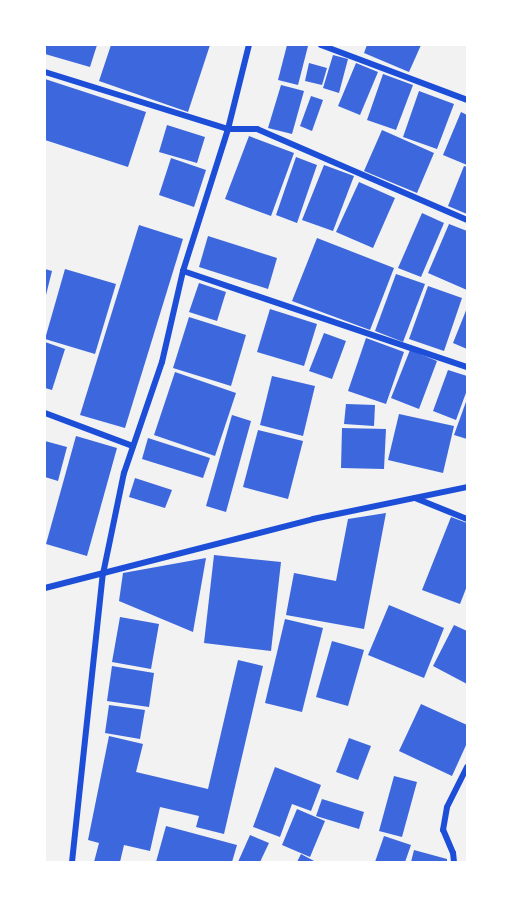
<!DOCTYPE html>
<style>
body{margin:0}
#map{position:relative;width:512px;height:907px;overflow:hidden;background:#f2f2f2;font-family:"Alegreya Sans",sans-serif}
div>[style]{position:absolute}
.building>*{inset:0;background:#3d67dc}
.minor>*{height:6px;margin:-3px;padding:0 3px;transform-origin:3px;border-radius:3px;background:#1d4ed8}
span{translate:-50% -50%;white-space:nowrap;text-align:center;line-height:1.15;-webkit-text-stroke:6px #fff;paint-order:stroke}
.frame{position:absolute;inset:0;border:46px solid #fff;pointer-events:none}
</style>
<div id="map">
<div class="building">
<div style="clip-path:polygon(45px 45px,97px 45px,90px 67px,45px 54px)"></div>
<div style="clip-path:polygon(111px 45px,210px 45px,188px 112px,99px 81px)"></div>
<div style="clip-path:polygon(287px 45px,308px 46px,298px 85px,278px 80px)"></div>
<div style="clip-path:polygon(367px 45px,421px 45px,409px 72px,364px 53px)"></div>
<div style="clip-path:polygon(333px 55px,348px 59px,339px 93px,323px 88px)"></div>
<div style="clip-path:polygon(309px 63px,327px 68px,322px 85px,305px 81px)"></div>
<div style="clip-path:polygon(356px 63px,378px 72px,360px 115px,338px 106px)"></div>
<div style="clip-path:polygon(383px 74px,413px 85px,396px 130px,367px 120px)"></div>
<div style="clip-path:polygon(45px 79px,146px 112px,128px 167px,45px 140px)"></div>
<div style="clip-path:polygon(281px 85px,304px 91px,292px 134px,268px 128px)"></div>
<div style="clip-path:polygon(419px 91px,454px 104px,437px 149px,403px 137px)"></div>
<div style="clip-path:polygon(311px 96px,323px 100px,312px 131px,300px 126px)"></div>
<div style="clip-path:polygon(461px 112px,467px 115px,467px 165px,443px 155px)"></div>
<div style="clip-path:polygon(167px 125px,205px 137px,197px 163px,159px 152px)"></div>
<div style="clip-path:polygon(382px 130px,434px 153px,417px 193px,364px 171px)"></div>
<div style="clip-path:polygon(249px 136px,294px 153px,271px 216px,225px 199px)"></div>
<div style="clip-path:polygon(296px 157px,317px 165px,297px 223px,276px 215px)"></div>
<div style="clip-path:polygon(171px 158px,206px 170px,194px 207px,159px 195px)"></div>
<div style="clip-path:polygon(324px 165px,354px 176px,333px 231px,302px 220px)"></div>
<div style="clip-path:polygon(464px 166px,467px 167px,467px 214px,448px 206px)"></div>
<div style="clip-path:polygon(359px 182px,395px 198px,373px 248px,336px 232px)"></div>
<div style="clip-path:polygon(422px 213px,444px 223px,421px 277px,398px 268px)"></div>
<div style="clip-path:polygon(449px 224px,467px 231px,467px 290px,428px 273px)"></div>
<div style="clip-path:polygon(139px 225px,183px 239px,125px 428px,80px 415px)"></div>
<div style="clip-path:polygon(208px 236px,277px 258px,268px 289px,199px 267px)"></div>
<div style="clip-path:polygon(317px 238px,394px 268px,370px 330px,292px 301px)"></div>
<div style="clip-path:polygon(45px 269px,52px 271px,46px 295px,45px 295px)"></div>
<div style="clip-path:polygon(65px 269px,116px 284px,95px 354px,45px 339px)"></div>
<div style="clip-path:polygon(396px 274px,425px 284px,403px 342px,375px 331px)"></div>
<div style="clip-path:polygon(199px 283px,226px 292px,217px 321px,189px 312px)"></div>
<div style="clip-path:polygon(428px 286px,462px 298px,444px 351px,409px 339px)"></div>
<div style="clip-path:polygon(467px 308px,467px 349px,453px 343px)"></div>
<div style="clip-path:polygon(270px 309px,317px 324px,304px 366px,257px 352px)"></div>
<div style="clip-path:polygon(189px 317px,246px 335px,231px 386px,173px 368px)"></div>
<div style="clip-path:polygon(324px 333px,346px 341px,332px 379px,309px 371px)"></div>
<div style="clip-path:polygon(366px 338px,404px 352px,386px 404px,348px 391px)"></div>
<div style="clip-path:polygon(45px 342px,65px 349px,52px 390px,45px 388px)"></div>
<div style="clip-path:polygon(410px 350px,437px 361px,419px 409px,391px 398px)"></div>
<div style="clip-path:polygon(448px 370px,467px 376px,467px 390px,456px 420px,433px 411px)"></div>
<div style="clip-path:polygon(175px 372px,236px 393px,215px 456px,154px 435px)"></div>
<div style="clip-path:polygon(272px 376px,315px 386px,303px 436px,260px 425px)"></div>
<div style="clip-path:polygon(467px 399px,467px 439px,454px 435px)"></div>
<div style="clip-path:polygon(346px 404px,375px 405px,374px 426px,344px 424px)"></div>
<div style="clip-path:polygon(399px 414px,454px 426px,443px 473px,388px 460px)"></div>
<div style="clip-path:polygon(232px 415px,251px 421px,226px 512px,206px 506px)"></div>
<div style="clip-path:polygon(342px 428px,386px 429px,384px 469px,341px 468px)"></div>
<div style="clip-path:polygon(258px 430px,303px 441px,288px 499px,243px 487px)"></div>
<div style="clip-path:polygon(76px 436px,117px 448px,87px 556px,46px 544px)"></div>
<div style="clip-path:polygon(148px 438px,210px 458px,203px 478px,142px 459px)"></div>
<div style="clip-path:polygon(45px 441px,67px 447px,58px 481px,45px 477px)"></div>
<div style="clip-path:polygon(135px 478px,172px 490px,165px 508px,129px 497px)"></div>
<div style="clip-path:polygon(386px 513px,364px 629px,286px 615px,294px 573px,336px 581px,348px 519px)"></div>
<div style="clip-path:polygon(451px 517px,467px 523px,467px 586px,460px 604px,422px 590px)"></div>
<div style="clip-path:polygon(214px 555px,281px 562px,271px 651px,204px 643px)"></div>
<div style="clip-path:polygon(206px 558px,193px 632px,119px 601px,123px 573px)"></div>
<div style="clip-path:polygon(389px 605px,444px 628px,424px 678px,368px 655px)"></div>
<div style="clip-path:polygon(120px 617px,159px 624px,151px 669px,112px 662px)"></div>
<div style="clip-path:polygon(285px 619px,323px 628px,302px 712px,265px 703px)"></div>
<div style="clip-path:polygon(454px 625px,467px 631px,467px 684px,433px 666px)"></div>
<div style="clip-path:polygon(332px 641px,364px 650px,348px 706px,316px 697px)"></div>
<div style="clip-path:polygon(238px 660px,263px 666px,224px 834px,196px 827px,199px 816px,160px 807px,150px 851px,124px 845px,120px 862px,94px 862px,99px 843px,88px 840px,109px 736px,143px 744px,136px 772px,208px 789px)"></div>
<div style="clip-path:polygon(112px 666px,154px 673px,149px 707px,107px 701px)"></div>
<div style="clip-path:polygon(421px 704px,467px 725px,467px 743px,452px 776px,399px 751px)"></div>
<div style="clip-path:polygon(109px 705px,145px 710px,140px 739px,105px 733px)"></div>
<div style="clip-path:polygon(349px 738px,371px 746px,358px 780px,336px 772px)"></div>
<div style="clip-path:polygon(275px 767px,321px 785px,311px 811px,292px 804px,280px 837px,253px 827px)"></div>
<div style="clip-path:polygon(394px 776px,417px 782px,402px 837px,379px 831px)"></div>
<div style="clip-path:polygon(322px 799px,364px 812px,359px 829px,316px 816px)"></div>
<div style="clip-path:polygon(297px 809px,325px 821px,310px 857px,282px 845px)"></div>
<div style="clip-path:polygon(166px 826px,237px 845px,232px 862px,156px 862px)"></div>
<div style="clip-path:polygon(250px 835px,269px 843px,260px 862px,238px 862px)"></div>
<div style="clip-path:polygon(384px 836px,411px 845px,405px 862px,375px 862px)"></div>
<div style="clip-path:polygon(414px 850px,447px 859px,447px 862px,411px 862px)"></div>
<div style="clip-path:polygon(301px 854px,316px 862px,297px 862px)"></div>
</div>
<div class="minor">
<div style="left:321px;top:45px;width:156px;rotate:20.6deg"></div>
<div style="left:45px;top:72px;width:192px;rotate:17.3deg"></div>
<div style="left:228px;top:129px;width:29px"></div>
<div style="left:257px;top:129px;width:229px;rotate:23.4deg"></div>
<div style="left:183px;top:271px;width:300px;rotate:18.7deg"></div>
<div style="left:45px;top:413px;width:94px;rotate:20.6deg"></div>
<div style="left:415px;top:498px;width:56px;rotate:22deg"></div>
<div style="left:45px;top:588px;width:277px;rotate:-14.4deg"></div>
<div style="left:313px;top:519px;width:157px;rotate:-11.7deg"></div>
<div style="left:72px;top:862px;width:290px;rotate:-83.9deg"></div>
<div style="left:103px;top:574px;width:103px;rotate:-78.3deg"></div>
<div style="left:124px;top:473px;width:117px;rotate:-71.1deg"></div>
<div style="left:162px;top:362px;width:93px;rotate:-77deg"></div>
<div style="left:183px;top:271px;width:149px;rotate:-72.4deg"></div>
<div style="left:228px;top:129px;width:87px;rotate:-76deg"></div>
<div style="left:454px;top:862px;width:9px;rotate:-96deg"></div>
<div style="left:453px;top:853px;width:25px;rotate:-113deg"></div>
<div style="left:443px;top:830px;width:23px;rotate:-80deg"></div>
<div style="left:447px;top:807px;width:45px;rotate:-63.4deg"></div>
</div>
<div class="frame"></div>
</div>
